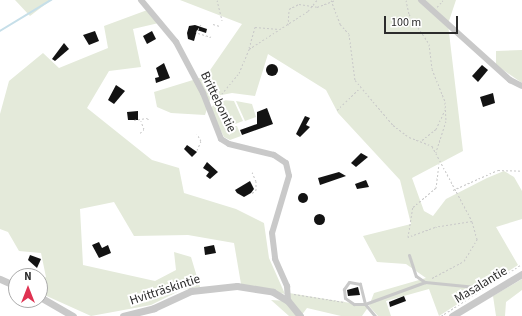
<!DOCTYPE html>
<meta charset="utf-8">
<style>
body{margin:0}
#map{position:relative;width:522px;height:316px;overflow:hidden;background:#fff;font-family:"Source Sans 3",sans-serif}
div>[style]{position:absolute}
.green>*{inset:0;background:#e4eada}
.stream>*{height:1.5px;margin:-0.75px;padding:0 0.75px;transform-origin:0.75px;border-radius:0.75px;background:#c6dfe9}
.building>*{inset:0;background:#131313}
.round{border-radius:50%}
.path>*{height:1px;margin-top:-0.5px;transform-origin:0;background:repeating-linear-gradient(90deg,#c9c9c9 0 2px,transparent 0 4px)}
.service>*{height:3px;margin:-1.5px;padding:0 1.5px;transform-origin:1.5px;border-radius:1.5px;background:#c9c9c9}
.minor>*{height:6px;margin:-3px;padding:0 3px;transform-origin:3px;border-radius:3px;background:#c9c9c9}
.tertiary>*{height:7px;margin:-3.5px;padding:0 3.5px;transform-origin:3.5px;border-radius:3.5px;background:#c9c9c9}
span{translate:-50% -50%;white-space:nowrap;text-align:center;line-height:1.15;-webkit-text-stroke:4px #fff;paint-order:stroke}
.street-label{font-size:13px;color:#2c2c2c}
.north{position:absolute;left:8px;top:268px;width:40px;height:40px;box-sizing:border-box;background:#fff;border:1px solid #ababab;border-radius:50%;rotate:0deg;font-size:11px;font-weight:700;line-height:16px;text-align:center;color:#2c2c2c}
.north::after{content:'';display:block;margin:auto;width:14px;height:18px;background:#df3251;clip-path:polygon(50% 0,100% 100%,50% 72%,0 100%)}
.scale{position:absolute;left:384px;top:16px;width:74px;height:18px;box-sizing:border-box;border:2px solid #2c2c2c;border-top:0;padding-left:5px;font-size:12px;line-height:14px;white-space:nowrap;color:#2c2c2c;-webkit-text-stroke:3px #fff;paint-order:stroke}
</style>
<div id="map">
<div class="green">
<div style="clip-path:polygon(15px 0,51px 0,30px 16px)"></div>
<div style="clip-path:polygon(180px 0,456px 0,448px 24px,463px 151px,412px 178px,424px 211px,433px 216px,446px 199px,487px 178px,504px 171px,514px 177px,522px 191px,522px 219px,496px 227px,518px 265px,439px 316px,429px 289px,386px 301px,391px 316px,378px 316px,369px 306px,362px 316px,341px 316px,307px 308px,301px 316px,289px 316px,271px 300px,288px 301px,289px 293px,369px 306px,374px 293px,426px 278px,406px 264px,377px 262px,363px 236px,411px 224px,400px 180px,338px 113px,326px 90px,268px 54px,255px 96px,232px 93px,211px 97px,205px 115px,171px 113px,157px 107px,154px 92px,206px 76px,242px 24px)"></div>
<div style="clip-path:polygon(150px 9px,163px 22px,133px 29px,141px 67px,109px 71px,87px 108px,152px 160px,179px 168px,184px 193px,236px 209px,264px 223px,269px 258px,285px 294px,241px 284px,234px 243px,188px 235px,134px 236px,114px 202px,80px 209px,83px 265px,155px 281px,176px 270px,174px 252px,191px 257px,200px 287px,181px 290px,151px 305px,91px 316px,40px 293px,40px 279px,46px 277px,41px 253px,19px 251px,8px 232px,0 229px,0 114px,9px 81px,43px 53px,59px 68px,108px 48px,104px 26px)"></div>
<div style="clip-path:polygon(522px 50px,522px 83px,496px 65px,496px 51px)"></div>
<div style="clip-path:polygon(223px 100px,234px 101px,243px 121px,230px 126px,237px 126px,241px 136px,230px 140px,224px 137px,210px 109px,215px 103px)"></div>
<div style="clip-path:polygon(236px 101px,252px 104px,256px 117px,245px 121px)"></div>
<div style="clip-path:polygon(522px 279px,522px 290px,506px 302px,505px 316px,496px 316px,493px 296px)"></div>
</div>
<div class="stream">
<div style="left:0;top:31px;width:60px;rotate:-31.3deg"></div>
</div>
<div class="building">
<div style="clip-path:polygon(195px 25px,207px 29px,206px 33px,197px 30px,194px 41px,188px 39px,187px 33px,189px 26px)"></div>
<div style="clip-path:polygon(95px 31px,99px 41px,89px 45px,83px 35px)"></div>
<div style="clip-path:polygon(152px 31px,156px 39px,147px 44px,143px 36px)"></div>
<div style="clip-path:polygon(64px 43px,69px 49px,55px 61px,52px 59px)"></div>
<div style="clip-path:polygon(164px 63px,170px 78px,156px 83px,155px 78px,159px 77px,156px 68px)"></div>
<div class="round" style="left:266px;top:64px;width:12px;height:12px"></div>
<div style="clip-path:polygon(482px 65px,488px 70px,478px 82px,472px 76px)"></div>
<div style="clip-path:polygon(116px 85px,125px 91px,114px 104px,108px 100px)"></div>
<div style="clip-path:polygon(493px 93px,495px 103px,483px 107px,480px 97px)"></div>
<div style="clip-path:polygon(267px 108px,273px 124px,242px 135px,240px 130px,257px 124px,257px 112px)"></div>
<div style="clip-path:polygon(138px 111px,138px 120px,128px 120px,127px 112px)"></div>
<div style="clip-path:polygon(305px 116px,310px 118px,306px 125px,310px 127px,300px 137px,296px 134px)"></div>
<div style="clip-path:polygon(187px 145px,197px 152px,192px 157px,184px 149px)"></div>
<div style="clip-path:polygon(361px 153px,368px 157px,356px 167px,351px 163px)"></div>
<div style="clip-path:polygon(207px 162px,218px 172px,210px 179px,206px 176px,209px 172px,203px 168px)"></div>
<div style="clip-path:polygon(339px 172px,346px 176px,320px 185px,318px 178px)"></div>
<div style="clip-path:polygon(366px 180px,369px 187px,357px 189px,355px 184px)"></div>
<div style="clip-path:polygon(250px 181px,254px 189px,251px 193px,244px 197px,237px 193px,235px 190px)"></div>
<div class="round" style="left:298px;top:193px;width:10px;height:10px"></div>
<div class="round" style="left:313.5px;top:213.5px;width:11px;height:11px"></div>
<div style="clip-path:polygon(99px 242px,102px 248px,108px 245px,111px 253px,99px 258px,92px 245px)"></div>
<div style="clip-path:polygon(214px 245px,216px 253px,205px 255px,204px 247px)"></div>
<div style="clip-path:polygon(30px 255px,41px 259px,37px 268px,28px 260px)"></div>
<div style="clip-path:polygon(358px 287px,360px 295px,348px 296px,347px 290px)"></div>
<div style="clip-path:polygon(404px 296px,406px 301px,390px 307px,389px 302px)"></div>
</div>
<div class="path">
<div style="left:217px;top:0;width:21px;rotate:76deg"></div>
<div style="left:331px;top:0;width:26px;rotate:69deg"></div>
<div style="left:340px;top:24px;width:13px;rotate:48deg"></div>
<div style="left:349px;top:34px;width:46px;rotate:82.6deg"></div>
<div style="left:355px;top:80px;width:59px;rotate:49.8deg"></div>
<div style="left:393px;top:125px;width:20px;rotate:37deg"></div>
<div style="left:409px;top:137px;width:25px;rotate:21deg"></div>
<div style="left:432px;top:146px;width:85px;rotate:61.9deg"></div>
<div style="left:406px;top:0;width:14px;rotate:78deg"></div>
<div style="left:409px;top:14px;width:36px;rotate:56deg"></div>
<div style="left:429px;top:44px;width:25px;rotate:83deg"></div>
<div style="left:432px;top:69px;width:35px;rotate:68deg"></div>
<div style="left:445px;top:102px;width:19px;rotate:87deg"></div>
<div style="left:446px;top:121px;width:33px;rotate:108deg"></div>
<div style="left:437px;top:7px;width:9px;rotate:-49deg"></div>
<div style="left:213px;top:24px;width:7px;rotate:16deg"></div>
<div style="left:288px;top:25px;width:16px;rotate:-86deg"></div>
<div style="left:289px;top:9px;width:11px;rotate:-27deg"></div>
<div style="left:299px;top:4px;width:18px;rotate:9deg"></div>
<div style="left:317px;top:7px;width:19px;rotate:-21deg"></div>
<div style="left:200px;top:26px;width:4px;rotate:-63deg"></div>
<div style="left:196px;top:33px;width:6px;rotate:-59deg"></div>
<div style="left:198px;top:33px;width:14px;rotate:17deg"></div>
<div style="left:249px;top:48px;width:22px;rotate:-74deg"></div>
<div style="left:255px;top:27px;width:24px;rotate:5deg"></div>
<div style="left:219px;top:97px;width:31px;rotate:-50deg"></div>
<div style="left:239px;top:73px;width:26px;rotate:-67deg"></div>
<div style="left:249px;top:49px;width:70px;rotate:-32.8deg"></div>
<div style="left:308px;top:11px;width:14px;rotate:-51deg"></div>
<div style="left:337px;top:110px;width:32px;rotate:-44deg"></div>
<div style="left:134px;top:120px;width:13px;rotate:-9deg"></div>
<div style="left:147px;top:118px;width:4px;rotate:45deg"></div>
<div style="left:140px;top:133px;width:6px;rotate:-45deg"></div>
<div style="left:144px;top:129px;width:9px;rotate:-111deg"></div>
<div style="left:422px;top:140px;width:18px;rotate:-38deg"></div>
<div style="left:436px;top:129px;width:21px;rotate:-65deg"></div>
<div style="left:197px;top:150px;width:10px;rotate:-66deg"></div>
<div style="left:201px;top:141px;width:8px;rotate:-120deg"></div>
<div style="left:453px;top:190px;width:49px;rotate:-24deg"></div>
<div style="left:498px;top:170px;width:24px;rotate:2deg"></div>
<div style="left:252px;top:193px;width:5px;rotate:-37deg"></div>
<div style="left:256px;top:190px;width:9px;rotate:-90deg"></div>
<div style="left:256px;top:181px;width:10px;rotate:-114deg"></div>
<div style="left:432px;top:278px;width:36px;rotate:-28deg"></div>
<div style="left:464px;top:261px;width:26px;rotate:-59deg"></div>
<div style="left:477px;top:239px;width:19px;rotate:-106deg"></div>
<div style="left:472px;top:221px;width:37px;rotate:171deg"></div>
<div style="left:435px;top:227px;width:29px;rotate:160deg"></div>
<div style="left:408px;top:237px;width:30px;rotate:-81deg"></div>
<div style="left:413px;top:207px;width:30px;rotate:-40deg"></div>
<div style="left:436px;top:188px;width:24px;rotate:-83deg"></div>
<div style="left:294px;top:294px;width:51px;rotate:9.1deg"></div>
<div style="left:441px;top:316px;width:96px;rotate:-32.7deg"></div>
</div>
<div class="service">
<div style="left:409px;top:255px;width:22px;rotate:72deg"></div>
<div style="left:416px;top:276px;width:11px;rotate:34deg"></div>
<div style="left:425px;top:282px;width:51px;rotate:5.6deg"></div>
<div style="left:375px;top:316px;width:16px;rotate:-130deg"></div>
<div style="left:365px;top:304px;width:21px;rotate:-104deg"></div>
<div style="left:360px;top:284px;width:11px;rotate:-170deg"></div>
<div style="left:349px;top:282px;width:9px;rotate:126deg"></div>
<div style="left:344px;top:289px;width:9px;rotate:84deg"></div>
<div style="left:345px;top:298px;width:11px;rotate:34deg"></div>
<div style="left:354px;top:304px;width:11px"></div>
<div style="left:365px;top:304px;width:64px;rotate:-20.1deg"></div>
</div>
<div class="minor">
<div style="left:141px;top:0;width:55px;rotate:50.2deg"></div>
<div style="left:176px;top:42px;width:58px;rotate:62.1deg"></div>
<div style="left:203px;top:93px;width:49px;rotate:68.6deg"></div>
<div style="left:221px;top:139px;width:9px;rotate:32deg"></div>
<div style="left:229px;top:144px;width:46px;rotate:13.7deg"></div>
<div style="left:274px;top:155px;width:14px;rotate:34deg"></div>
<div style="left:286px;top:163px;width:13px;rotate:77deg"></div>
<div style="left:289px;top:176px;width:59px;rotate:106.6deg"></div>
<div style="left:272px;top:233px;width:26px;rotate:83deg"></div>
<div style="left:275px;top:259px;width:30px;rotate:66deg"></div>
<div style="left:287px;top:286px;width:15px;rotate:86deg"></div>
<div style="left:421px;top:0;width:120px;rotate:42deg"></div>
<div style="left:510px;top:80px;width:13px;rotate:27deg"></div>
</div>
<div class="tertiary">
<div style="left:0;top:279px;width:17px;rotate:24deg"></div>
<div style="left:40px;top:297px;width:38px;rotate:30deg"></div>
<div style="left:123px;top:316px;width:32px;rotate:-14deg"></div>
<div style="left:154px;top:308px;width:41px;rotate:-24.7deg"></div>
<div style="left:191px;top:291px;width:46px;rotate:-6.2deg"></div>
<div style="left:237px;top:286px;width:36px;rotate:9deg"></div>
<div style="left:273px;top:292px;width:17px;rotate:31deg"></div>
<div style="left:288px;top:301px;width:19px;rotate:51deg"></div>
<div style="left:452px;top:316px;width:82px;rotate:-31deg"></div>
</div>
<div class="street-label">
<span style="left:218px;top:102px;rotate:64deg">Brittebontie</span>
<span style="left:481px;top:285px;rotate:-31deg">Masalantie</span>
<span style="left:165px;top:290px;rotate:-18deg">Hvitträskintie</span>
</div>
<div class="north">N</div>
<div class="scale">100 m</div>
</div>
